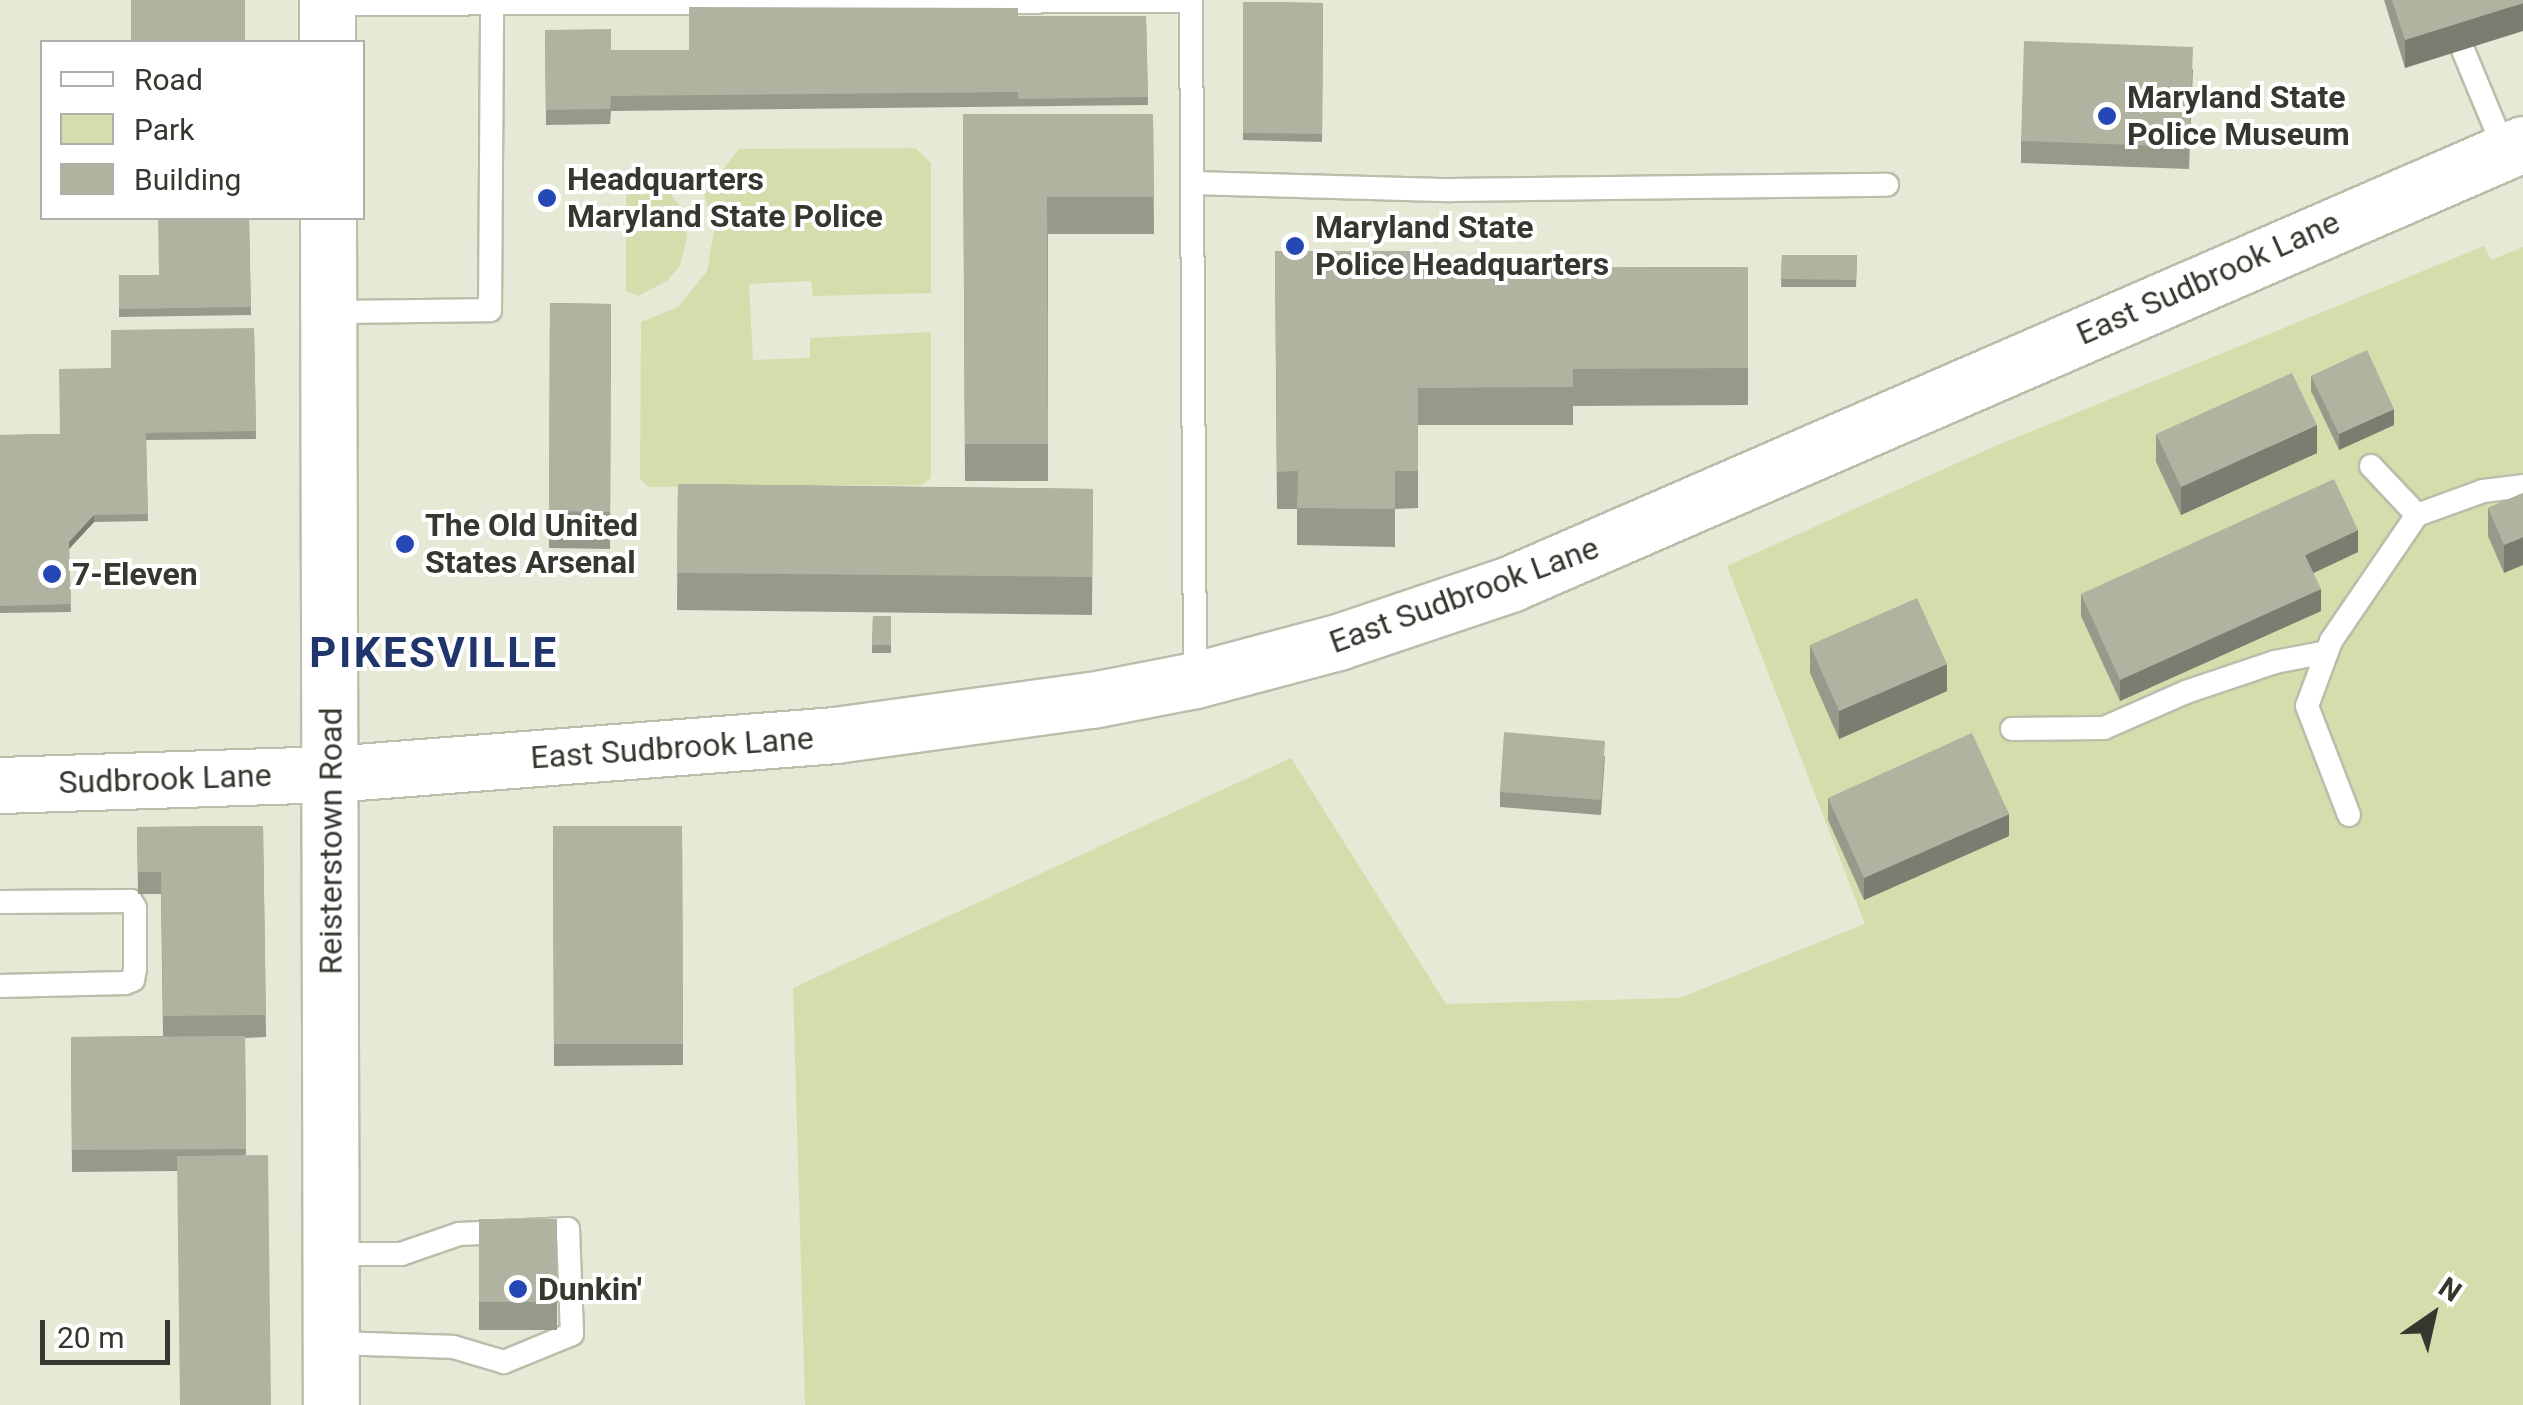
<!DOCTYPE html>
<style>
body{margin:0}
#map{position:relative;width:2523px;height:1405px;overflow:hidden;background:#e6e9d5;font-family:Roboto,sans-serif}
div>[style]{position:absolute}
.green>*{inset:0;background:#d5ddad}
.roads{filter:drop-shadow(2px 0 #babeaa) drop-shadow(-2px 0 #babeaa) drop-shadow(0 2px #babeaa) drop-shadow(0 -2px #babeaa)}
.service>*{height:22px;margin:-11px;padding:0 11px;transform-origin:11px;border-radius:11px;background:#fff}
.tertiary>*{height:55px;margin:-27.5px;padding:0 27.5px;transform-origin:27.5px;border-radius:27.5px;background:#fff}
.primary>*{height:55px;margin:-27.5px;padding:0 27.5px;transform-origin:27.5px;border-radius:27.5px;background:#fff}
.wall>*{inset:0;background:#969a8a}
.shaded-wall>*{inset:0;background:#7a7d70}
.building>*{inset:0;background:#afb3a0}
.dots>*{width:28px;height:28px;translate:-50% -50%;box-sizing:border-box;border:5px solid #fff;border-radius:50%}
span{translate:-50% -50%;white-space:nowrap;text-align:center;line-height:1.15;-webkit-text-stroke:8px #fff;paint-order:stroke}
.poi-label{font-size:32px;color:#363830;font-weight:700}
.left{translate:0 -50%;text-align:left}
.street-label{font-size:32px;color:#363830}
.district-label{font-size:42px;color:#20356c;font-weight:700;letter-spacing:2.5px}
.legend{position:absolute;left:40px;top:40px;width:325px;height:180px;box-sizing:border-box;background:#fff;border:2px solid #afafac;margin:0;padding:12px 18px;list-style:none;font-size:30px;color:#363830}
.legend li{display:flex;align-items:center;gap:20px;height:50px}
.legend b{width:50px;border:2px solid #afafac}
.north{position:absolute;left:2383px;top:1265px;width:100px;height:100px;-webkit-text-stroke:8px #fff;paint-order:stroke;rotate:34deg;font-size:28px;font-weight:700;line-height:40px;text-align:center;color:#363830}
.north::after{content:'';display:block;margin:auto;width:35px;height:45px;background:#363830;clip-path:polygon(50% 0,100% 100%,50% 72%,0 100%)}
.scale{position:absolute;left:40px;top:1320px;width:130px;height:45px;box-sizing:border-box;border:5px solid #363830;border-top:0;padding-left:12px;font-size:30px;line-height:35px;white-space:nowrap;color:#363830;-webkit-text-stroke:8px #fff;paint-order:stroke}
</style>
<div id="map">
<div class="green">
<div style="clip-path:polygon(915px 148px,931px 163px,931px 293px,813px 296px,811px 281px,749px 284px,753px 360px,810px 358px,810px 338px,931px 332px,931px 478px,922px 485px,649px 487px,640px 479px,641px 322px,678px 307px,707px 271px,714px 230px,704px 194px,739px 149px)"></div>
<div style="clip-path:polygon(636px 173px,660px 179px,681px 208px,687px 237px,680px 266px,667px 281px,638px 296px,626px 291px,626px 185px)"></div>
<div style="clip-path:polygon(2484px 246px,2491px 260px,2523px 247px,2523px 1405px,805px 1405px,793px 988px,1291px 758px,1446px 1004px,1680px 998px,1865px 924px,1727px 566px,1993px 447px)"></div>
</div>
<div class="roads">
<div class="service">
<div style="left:327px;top:4px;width:864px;rotate:-0.2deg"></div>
<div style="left:1191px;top:1px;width:679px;rotate:89.66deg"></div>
<div style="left:2463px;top:50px;width:109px;rotate:67.4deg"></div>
<div style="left:1192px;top:183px;width:258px;rotate:1.6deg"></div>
<div style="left:1450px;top:190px;width:437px;rotate:-0.7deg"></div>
<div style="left:329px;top:312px;width:161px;rotate:-0.7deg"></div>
<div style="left:490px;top:310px;width:307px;rotate:-89.6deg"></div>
<div style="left:2371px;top:466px;width:67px;rotate:46.8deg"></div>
<div style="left:2012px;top:729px;width:92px;rotate:-0.6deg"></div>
<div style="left:2104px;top:728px;width:90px;rotate:-23.7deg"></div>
<div style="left:2186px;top:692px;width:94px;rotate:-18.6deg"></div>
<div style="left:2275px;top:662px;width:53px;rotate:-10.9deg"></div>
<div style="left:2349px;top:815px;width:117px;rotate:-111.1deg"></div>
<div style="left:2307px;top:706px;width:69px;rotate:-69.7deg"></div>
<div style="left:2331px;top:641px;width:153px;rotate:-55.7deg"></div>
<div style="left:2417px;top:515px;width:70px;rotate:-20deg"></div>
<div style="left:2483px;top:491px;width:40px;rotate:-7.1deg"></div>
<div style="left:0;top:902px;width:131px;rotate:-0.4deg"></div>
<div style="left:131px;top:901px;width:8px;rotate:60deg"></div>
<div style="left:135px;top:908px;width:61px;rotate:90deg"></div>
<div style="left:135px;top:969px;width:11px;rotate:100deg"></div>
<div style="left:133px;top:980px;width:9px;rotate:159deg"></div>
<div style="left:125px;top:983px;width:125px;rotate:178.6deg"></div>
<div style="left:331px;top:1254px;width:70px"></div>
<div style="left:401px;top:1254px;width:61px;rotate:-19deg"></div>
<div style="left:459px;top:1234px;width:109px;rotate:-2.6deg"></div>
<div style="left:568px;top:1229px;width:105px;rotate:87.8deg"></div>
<div style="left:572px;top:1334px;width:74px;rotate:157.6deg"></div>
<div style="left:504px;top:1362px;width:53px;rotate:-163.6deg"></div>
<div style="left:453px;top:1347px;width:122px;rotate:-178.1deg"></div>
</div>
<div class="tertiary">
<div style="left:0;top:785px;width:331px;rotate:-1.9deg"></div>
<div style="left:331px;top:774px;width:506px;rotate:-4.42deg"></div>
<div style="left:835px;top:735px;width:259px;rotate:-7.8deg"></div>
<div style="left:1092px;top:700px;width:105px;rotate:-11deg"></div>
<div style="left:1195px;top:680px;width:148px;rotate:-14.9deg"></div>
<div style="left:1338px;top:642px;width:182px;rotate:-18.6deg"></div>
<div style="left:1510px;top:584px;width:1104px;rotate:-23.48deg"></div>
</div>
<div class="primary">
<div style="left:327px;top:0;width:42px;rotate:90deg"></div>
<div style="left:328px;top:218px;width:1187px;rotate:89.86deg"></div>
</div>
</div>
<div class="wall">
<div style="clip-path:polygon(2384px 0,2523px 0,2405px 68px)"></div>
<div style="clip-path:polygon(1243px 2px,1323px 3px,1322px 142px,1243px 140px)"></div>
<div style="clip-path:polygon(1018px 16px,1146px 16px,1148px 105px,611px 111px,610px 124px,546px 125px,545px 30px,611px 50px,689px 50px)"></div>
<div style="clip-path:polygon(2193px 69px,2189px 169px,2021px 163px,2021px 141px)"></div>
<div style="clip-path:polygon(963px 114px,1153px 114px,1154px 234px,1048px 234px,1048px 481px,965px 481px)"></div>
<div style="clip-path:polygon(249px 218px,251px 315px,119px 317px,119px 275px,159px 275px)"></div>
<div style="clip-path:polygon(1275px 251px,1416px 268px,1748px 267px,1748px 405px,1573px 406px,1573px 425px,1418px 425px,1418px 508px,1395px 509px,1395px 547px,1297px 545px,1297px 509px,1277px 509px)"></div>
<div style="clip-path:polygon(1782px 255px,1857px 255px,1856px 287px,1781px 287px)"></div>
<div style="clip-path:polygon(550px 303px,611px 304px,610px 549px,549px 548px)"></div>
<div style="clip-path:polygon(254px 328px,256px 439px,146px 440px,148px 521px,94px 522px,69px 549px,71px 612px,0 613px,0 435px,60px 434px,111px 368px)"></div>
<div style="clip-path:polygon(2311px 376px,2394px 425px,2339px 450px,2311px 391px)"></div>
<div style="clip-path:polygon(2156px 434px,2317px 453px,2181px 515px,2156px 462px)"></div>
<div style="clip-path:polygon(678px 484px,1093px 489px,1092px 615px,677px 610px)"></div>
<div style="clip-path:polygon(2523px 493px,2504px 573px,2488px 536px,2488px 508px)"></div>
<div style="clip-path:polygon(2358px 552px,2313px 573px,2321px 611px,2120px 701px,2081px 616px,2081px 594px)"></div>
<div style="clip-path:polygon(873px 616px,891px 616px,891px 653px,872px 653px)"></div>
<div style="clip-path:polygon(1810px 645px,1947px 691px,1839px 739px,1810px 673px)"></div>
<div style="clip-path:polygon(1605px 756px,1601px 815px,1500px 807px,1500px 792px)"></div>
<div style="clip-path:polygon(1828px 798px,2009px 836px,1864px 900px,1828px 820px)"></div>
<div style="clip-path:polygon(263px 826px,266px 1037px,245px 1038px,246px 1155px,177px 1171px,72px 1172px,71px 1037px,163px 1036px,161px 894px,138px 894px,137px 827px)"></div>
<div style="clip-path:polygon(553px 826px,682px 826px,683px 1065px,554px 1066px)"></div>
<div style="clip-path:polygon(479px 1219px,557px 1219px,557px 1330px,479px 1330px)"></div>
</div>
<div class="shaded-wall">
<div style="clip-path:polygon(2523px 3px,2523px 31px,2405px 68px,2405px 40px)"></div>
<div style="clip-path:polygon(2394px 409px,2394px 425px,2339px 450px,2339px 434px)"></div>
<div style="clip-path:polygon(2317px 425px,2317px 453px,2181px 515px,2181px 487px)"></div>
<div style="clip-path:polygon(94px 515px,94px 522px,69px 549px,69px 542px)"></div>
<div style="clip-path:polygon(2358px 530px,2358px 552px,2305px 577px,2305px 555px)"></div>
<div style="clip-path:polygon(2523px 537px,2523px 565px,2504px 573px,2504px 545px)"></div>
<div style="clip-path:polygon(2321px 589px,2321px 611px,2120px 701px,2120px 680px)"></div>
<div style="clip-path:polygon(1947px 664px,1947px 691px,1839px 739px,1839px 711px)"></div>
<div style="clip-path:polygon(2009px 814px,2009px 836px,1864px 900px,1864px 878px)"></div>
</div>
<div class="building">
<div style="clip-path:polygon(131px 0,245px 0,245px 42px,131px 42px)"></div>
<div style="clip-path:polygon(2392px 0,2523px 0,2523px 3px,2405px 40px)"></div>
<div style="clip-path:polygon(1243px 2px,1323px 3px,1322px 134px,1243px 133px)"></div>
<div style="clip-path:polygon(689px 7px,1018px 8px,1018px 92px,611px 96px,610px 109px,546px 110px,545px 30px,611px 29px,611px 50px,689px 50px)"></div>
<div style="clip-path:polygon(1018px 16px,1146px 16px,1148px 97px,1018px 99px)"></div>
<div style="clip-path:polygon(2024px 41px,2193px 47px,2189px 147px,2021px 141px)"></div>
<div style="clip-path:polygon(963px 114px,1153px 114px,1154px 197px,1047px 197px,1048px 444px,965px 444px)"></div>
<div style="clip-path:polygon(158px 218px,249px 218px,251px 307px,119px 309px,119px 275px,159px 275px)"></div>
<div style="clip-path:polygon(1275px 251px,1416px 251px,1415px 268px,1748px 267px,1748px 368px,1573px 369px,1573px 387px,1418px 388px,1418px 471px,1395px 471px,1395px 509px,1297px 508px,1298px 471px,1277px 472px)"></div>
<div style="clip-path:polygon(1782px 255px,1857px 255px,1856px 280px,1781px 279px)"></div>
<div style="clip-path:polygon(550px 303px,611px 304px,610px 512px,549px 511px)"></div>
<div style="clip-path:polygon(254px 328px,256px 431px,146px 433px,148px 514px,94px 515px,69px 542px,71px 604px,0 606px,0 435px,60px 434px,59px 369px,111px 368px,111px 330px)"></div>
<div style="clip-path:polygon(2367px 350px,2394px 409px,2339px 434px,2311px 376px)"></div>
<div style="clip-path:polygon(2292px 373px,2317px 425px,2181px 487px,2156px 434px)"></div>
<div style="clip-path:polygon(2334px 479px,2358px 530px,2305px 555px,2321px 589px,2120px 680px,2081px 594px)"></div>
<div style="clip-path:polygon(678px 484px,1093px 489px,1092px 577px,677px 573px)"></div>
<div style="clip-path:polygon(2523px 493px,2523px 537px,2504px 545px,2488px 508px)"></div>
<div style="clip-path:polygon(1917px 598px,1947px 664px,1839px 711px,1810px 645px)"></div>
<div style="clip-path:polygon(873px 616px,891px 616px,891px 645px,872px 645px)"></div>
<div style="clip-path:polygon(1504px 732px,1605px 741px,1601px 800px,1500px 792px)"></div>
<div style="clip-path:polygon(1972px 733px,2009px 814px,1864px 878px,1828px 798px)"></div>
<div style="clip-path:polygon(263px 826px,266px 1015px,163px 1016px,161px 872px,138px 872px,137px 827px)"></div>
<div style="clip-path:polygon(553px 826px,682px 826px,683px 1044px,554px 1044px)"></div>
<div style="clip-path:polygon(245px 1036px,246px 1149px,72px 1150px,71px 1037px)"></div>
<div style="clip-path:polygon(268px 1155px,271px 1405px,180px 1405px,177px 1156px)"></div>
<div style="clip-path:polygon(479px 1219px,557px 1219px,557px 1302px,479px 1302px)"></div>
</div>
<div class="dots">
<div style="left:2107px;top:116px;background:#2548b7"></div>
<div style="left:547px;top:198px;background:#2548b7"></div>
<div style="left:1295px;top:246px;background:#2548b7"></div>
<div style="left:405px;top:544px;background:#2548b7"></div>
<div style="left:52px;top:574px;background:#2548b7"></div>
<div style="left:518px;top:1289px;background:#2548b7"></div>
</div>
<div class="poi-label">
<span class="left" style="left:2127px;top:116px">Maryland State<br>Police Museum</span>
<span class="left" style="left:567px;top:198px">Headquarters<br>Maryland State Police</span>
<span class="left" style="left:1315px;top:246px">Maryland State<br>Police Headquarters</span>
<span class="left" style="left:425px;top:544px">The Old United<br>States Arsenal</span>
<span class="left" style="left:72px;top:574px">7-Eleven</span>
<span class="left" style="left:538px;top:1289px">Dunkin'</span>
</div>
<div class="street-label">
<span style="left:2208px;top:278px;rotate:-24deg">East Sudbrook Lane</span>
<span style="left:1464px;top:595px;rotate:-20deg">East Sudbrook Lane</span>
<span style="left:672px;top:748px;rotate:-4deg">East Sudbrook Lane</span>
<span style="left:165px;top:779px;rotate:-2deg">Sudbrook Lane</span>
<span style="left:331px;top:841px;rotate:-90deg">Reisterstown Road</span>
</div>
<div class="district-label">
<span style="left:434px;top:653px">PIKESVILLE</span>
</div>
<ul class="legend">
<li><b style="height:12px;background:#fff"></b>Road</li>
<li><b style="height:28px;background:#d5ddad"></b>Park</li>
<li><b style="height:28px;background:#afb3a0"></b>Building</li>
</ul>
<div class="north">N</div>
<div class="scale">20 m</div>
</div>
